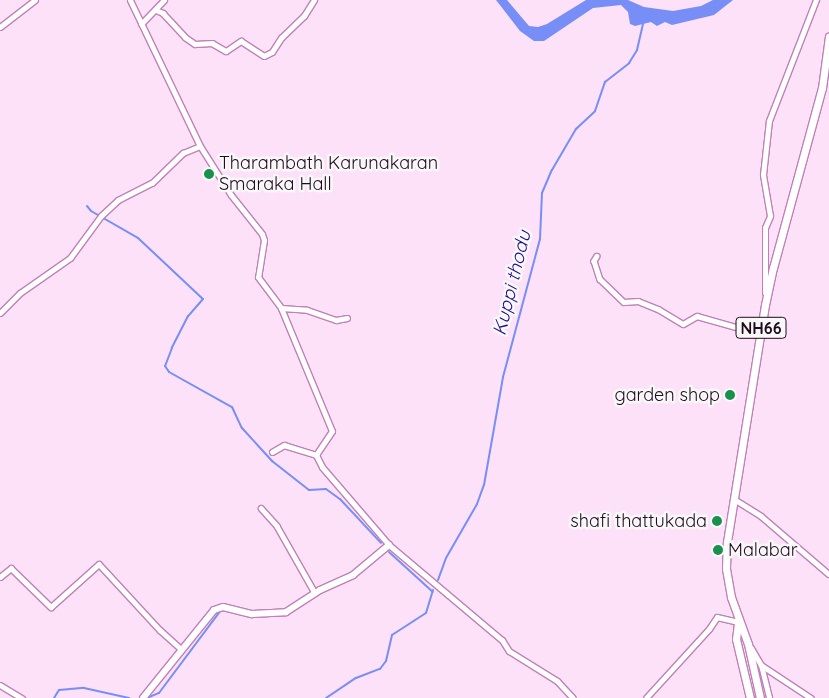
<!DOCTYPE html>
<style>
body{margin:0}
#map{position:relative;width:829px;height:698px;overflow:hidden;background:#fde1f8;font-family:Quicksand,sans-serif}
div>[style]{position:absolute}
.water>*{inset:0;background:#778ef6}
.stream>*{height:2px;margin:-1px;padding:0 1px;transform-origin:1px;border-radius:1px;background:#778ef6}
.roads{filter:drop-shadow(1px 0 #c181b7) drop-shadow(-1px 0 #c181b7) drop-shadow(0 1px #c181b7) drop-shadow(0 -1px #c181b7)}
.minor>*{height:4.5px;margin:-2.25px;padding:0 2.25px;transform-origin:2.25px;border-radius:2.25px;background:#fff}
.tertiary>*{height:5px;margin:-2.5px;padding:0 2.5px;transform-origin:2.5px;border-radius:2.5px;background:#fff}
.secondary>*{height:6px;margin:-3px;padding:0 3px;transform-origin:3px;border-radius:3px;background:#fff}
.trunk>*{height:7px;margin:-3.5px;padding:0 3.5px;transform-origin:3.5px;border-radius:3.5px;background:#fff}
.dots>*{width:14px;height:14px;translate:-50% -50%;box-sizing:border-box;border:2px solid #f8f8f8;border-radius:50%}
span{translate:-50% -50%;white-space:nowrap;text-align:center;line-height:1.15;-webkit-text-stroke:5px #f8f8f8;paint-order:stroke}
.shield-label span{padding:1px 4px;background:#f8f8f8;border:1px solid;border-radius:4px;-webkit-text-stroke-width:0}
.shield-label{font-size:16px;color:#21091e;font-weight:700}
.poi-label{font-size:18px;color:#21091e}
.left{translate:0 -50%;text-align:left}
.right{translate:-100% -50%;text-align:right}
.water-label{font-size:19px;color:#1b0988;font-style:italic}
</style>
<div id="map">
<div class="water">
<div style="clip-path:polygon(496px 0,507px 0,529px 26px,538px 27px,547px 24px,586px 0,628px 0,644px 7px,673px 11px,701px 6px,713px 0,733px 0,714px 15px,672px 25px,665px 22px,657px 26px,651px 22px,635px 26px,630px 24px,628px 12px,621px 5px,593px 8px,544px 41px,534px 41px,520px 31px)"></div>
</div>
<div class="stream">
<div style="left:87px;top:206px;width:6px;rotate:51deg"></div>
<div style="left:91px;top:211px;width:54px;rotate:29.9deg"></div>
<div style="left:138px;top:238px;width:89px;rotate:43.2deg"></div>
<div style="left:203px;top:299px;width:23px;rotate:131deg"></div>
<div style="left:188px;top:316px;width:36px;rotate:117deg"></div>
<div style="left:172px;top:348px;width:19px;rotate:111deg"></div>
<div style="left:165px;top:366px;width:7px;rotate:56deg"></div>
<div style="left:169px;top:372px;width:72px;rotate:29.1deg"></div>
<div style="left:232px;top:407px;width:23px;rotate:65deg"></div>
<div style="left:242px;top:428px;width:45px;rotate:47.7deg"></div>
<div style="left:272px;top:461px;width:47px;rotate:38.1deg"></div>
<div style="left:309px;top:490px;width:17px;rotate:-3deg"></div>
<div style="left:326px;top:489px;width:17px;rotate:36deg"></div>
<div style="left:340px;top:499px;width:60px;rotate:47deg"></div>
<div style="left:389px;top:552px;width:59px;rotate:42.3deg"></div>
<div style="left:438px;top:580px;width:23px;rotate:-70deg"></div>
<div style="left:446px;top:558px;width:62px;rotate:-60.1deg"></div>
<div style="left:477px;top:504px;width:20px;rotate:-70deg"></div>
<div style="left:484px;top:485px;width:110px;rotate:-80deg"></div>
<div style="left:503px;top:377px;width:143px;rotate:-75deg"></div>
<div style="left:540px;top:239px;width:46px;rotate:-87.5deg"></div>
<div style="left:542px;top:193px;width:25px;rotate:-67deg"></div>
<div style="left:552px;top:170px;width:48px;rotate:-59.7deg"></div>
<div style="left:576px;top:129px;width:26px;rotate:-43deg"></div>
<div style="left:595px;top:111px;width:31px;rotate:-71deg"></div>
<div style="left:605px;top:82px;width:31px;rotate:-38deg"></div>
<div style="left:629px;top:63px;width:15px;rotate:-58deg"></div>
<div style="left:637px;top:50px;width:31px;rotate:-77deg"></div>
<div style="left:54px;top:698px;width:9px;rotate:-58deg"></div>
<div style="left:59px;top:690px;width:25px;rotate:-5deg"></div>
<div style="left:84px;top:688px;width:46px;rotate:12.5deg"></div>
<div style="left:147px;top:698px;width:13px;rotate:-23deg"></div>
<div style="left:159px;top:693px;width:104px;rotate:-53.2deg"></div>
<div style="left:326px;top:698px;width:36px;rotate:-34deg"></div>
<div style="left:356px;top:678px;width:26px;rotate:-21deg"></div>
<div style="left:380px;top:669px;width:10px;rotate:-53deg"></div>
<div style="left:386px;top:661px;width:27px;rotate:-77deg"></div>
<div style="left:392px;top:635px;width:40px;rotate:-32.9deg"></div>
<div style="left:426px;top:613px;width:24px;rotate:-73deg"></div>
</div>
<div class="roads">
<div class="minor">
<div style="left:156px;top:10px;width:8px;rotate:23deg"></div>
<div style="left:163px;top:13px;width:33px;rotate:47deg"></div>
<div style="left:185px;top:37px;width:12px;rotate:35deg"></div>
<div style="left:195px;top:44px;width:17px;rotate:-3deg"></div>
<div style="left:212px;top:43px;width:16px;rotate:30deg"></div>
<div style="left:226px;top:51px;width:18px;rotate:-34deg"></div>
<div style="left:241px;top:41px;width:27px;rotate:33deg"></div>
<div style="left:264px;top:56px;width:9px;rotate:-27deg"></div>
<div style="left:272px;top:52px;width:17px;rotate:-57deg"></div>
<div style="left:281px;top:38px;width:32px;rotate:-44deg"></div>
<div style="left:304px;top:16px;width:19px;rotate:-58deg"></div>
<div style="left:141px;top:24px;width:33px;rotate:-46deg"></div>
<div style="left:0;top:27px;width:44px;rotate:-37.6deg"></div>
<div style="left:597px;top:256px;width:6px;rotate:121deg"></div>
<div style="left:594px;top:261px;width:19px;rotate:72deg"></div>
<div style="left:600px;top:279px;width:33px;rotate:44deg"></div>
<div style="left:624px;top:302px;width:14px;rotate:-4deg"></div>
<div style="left:638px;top:301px;width:22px;rotate:22deg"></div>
<div style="left:658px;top:309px;width:29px;rotate:31deg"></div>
<div style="left:683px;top:324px;width:16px;rotate:-30deg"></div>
<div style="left:697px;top:316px;width:66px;rotate:15.9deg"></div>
<div style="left:765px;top:293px;width:65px;rotate:-90deg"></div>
<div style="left:765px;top:228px;width:13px;rotate:-67deg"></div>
<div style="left:770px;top:216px;width:42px;rotate:-99.7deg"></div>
<div style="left:763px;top:175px;width:54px;rotate:-83.7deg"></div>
<div style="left:769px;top:121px;width:130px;rotate:-68.8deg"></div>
<div style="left:281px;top:308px;width:26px;rotate:4deg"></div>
<div style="left:307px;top:310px;width:31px;rotate:19deg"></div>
<div style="left:336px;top:320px;width:11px;rotate:-10deg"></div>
<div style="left:0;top:313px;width:28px;rotate:-45deg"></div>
<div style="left:20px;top:293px;width:61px;rotate:-35deg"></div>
<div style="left:70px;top:258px;width:52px;rotate:-53.6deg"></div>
<div style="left:101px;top:216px;width:23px;rotate:-43deg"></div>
<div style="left:118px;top:200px;width:38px;rotate:-27deg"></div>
<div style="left:152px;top:183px;width:43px;rotate:-44.1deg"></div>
<div style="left:183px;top:153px;width:18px;rotate:-22deg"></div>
<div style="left:272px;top:452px;width:14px;rotate:-30deg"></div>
<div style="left:284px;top:445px;width:34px;rotate:17deg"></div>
<div style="left:734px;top:499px;width:32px;rotate:32deg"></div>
<div style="left:761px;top:516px;width:89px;rotate:40.5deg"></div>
<div style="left:261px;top:508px;width:24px;rotate:48deg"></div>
<div style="left:277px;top:526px;width:77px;rotate:60.4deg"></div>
<div style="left:0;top:577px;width:14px;rotate:-39deg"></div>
<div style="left:11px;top:568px;width:56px;rotate:44.3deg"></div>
<div style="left:51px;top:607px;width:64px;rotate:-41.9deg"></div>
<div style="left:99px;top:564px;width:90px;rotate:47.3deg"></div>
<div style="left:160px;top:630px;width:28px;rotate:42deg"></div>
<div style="left:761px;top:665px;width:60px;rotate:33.4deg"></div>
<div style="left:0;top:685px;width:26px;rotate:31deg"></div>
<div style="left:646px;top:698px;width:93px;rotate:-47.6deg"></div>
<div style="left:709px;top:629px;width:14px;rotate:-56deg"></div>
<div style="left:717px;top:617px;width:23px;rotate:13deg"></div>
</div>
<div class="tertiary">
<div style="left:130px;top:0;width:162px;rotate:64.4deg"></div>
<div style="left:200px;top:146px;width:58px;rotate:57.7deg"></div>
<div style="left:231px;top:195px;width:50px;rotate:51.5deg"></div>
<div style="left:262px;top:234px;width:6px;rotate:72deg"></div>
<div style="left:264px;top:240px;width:37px;rotate:99deg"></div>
<div style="left:258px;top:277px;width:39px;rotate:53deg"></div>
<div style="left:281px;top:308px;width:133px;rotate:67.5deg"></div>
<div style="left:332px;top:431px;width:29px;rotate:124deg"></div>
<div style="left:316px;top:455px;width:13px;rotate:63deg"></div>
<div style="left:322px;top:467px;width:103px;rotate:49.3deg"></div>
<div style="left:389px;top:545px;width:148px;rotate:40.1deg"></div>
<div style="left:502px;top:640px;width:13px;rotate:58deg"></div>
<div style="left:509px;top:651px;width:57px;rotate:32deg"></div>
<div style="left:557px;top:681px;width:23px;rotate:47deg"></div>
<div style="left:751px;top:648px;width:20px;rotate:60deg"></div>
<div style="left:761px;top:665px;width:34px;rotate:76deg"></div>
</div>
<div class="secondary">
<div style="left:143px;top:698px;width:113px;rotate:-51.1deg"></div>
<div style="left:214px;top:610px;width:9px;rotate:-18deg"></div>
<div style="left:223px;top:607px;width:30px;rotate:14deg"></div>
<div style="left:252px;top:614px;width:34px;rotate:-3deg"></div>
<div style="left:286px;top:612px;width:40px;rotate:-32.9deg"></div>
<div style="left:320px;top:590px;width:36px;rotate:-24deg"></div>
<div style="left:353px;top:575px;width:47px;rotate:-39.8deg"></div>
</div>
<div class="trunk">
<div style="left:738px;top:623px;width:16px;rotate:97deg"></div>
<div style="left:736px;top:639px;width:61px;rotate:76.7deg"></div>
<div style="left:760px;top:698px;width:55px;rotate:-102.5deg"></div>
<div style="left:748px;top:644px;width:50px;rotate:-109.9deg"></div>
<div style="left:731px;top:597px;width:29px;rotate:-100deg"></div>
<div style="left:726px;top:568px;width:26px;rotate:-88deg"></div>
<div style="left:727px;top:542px;width:240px;rotate:-80.9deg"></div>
<div style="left:765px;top:305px;width:38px;rotate:-78deg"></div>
<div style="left:773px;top:268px;width:187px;rotate:-74.8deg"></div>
<div style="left:822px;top:88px;width:52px;rotate:-82.3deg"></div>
</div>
</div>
<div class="dots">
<div style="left:209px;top:174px;background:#18914d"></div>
<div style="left:730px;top:395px;background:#18914d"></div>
<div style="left:717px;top:521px;background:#18914d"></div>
<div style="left:718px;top:550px;background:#18914d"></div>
</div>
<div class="shield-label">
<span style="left:761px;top:328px">NH66</span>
</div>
<div class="poi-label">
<span class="left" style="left:219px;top:174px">Tharambath Karunakaran<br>Smaraka Hall</span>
<span class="right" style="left:720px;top:395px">garden shop</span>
<span class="right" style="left:707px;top:521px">shafi thattukada</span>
<span class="left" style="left:728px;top:550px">Malabar</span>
</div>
<div class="water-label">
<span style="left:512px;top:283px;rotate:-76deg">Kuppi thodu</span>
</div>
</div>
